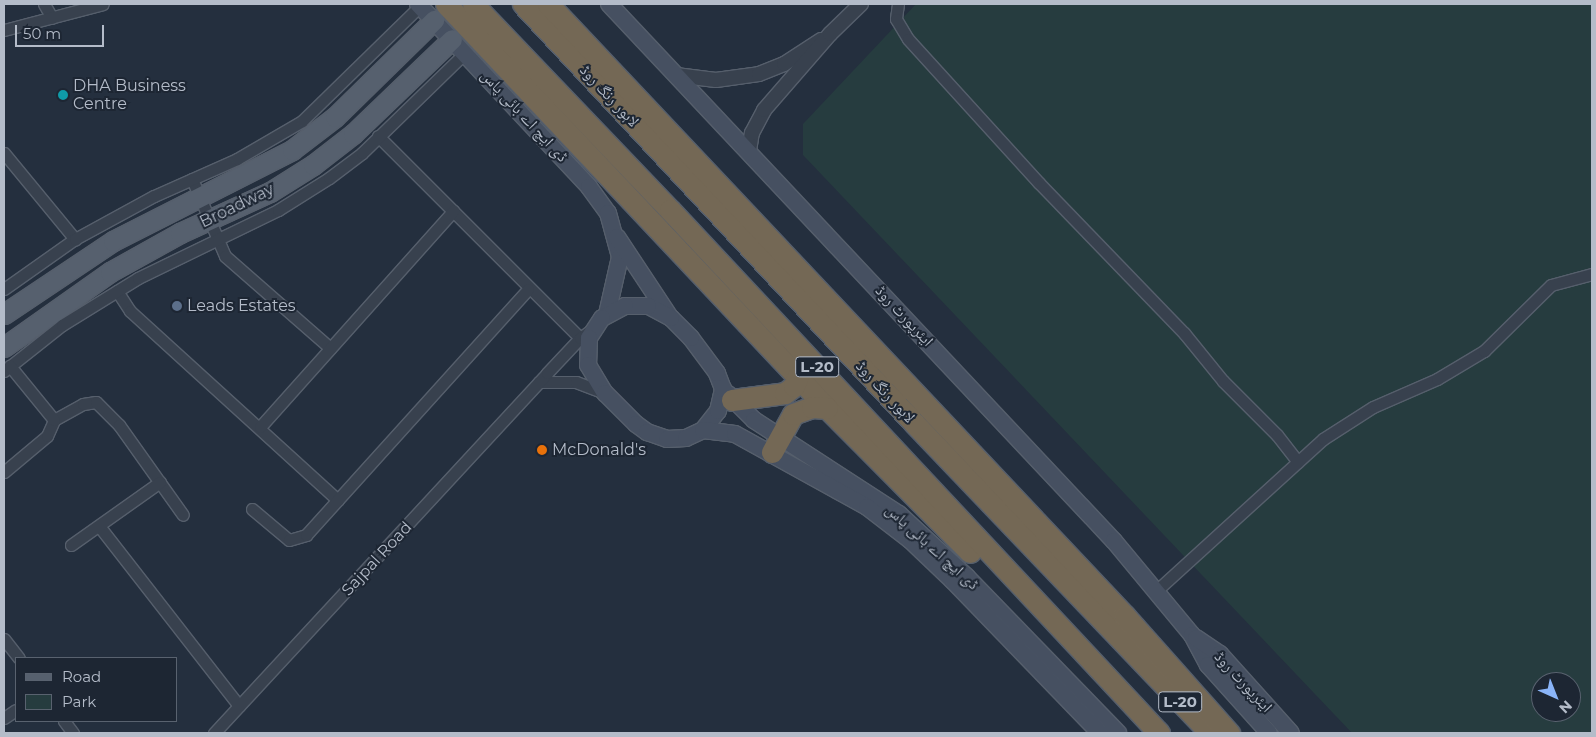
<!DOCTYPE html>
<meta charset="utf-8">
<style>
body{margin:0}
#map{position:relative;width:1596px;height:737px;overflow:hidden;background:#242f3e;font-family:Montserrat,"Noto Naskh Arabic",sans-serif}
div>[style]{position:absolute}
.green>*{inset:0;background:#263c3f}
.roads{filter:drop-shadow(1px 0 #565f6c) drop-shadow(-1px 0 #565f6c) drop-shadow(0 1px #565f6c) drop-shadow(0 -1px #565f6c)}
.minor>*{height:11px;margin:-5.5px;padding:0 5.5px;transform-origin:5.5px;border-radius:5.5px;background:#38414e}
.tertiary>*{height:14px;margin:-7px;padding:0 7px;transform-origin:7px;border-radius:7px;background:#38414e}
.secondary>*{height:16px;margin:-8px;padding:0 8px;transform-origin:8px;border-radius:8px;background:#465061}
.primary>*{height:19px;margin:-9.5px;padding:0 9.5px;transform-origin:9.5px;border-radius:9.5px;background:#56606e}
.motorway>*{height:21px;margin:-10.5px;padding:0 10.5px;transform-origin:10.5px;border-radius:10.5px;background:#746855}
.dots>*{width:14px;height:14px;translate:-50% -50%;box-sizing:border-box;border:2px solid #1d2633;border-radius:50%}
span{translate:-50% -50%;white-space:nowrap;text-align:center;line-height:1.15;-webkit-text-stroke:4px #1d2633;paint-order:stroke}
.shield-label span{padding:1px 4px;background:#1d2633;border:1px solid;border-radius:4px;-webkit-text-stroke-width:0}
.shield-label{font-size:15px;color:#b4bcc9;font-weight:700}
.poi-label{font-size:16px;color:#b4bcc9}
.left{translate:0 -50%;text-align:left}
.street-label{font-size:16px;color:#b4bcc9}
.frame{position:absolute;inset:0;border:5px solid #b4bcc9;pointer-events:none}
.legend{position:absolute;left:15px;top:657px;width:162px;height:65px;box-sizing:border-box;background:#1d2633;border:1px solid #59626f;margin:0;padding:6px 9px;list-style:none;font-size:15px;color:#b4bcc9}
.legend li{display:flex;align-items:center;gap:10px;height:25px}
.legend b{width:25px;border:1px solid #59626f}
.north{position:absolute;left:1531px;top:672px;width:50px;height:50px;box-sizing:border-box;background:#1d2633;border:1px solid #59626f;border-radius:50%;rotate:136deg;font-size:14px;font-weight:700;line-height:20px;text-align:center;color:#b4bcc9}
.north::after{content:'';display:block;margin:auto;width:18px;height:22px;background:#8ab4f8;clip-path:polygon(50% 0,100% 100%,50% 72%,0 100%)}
.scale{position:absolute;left:15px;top:25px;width:89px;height:22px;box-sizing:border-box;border:2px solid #b4bcc9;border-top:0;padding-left:6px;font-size:15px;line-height:18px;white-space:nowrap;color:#b4bcc9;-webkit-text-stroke:4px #1d2633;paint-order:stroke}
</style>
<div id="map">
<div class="green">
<div style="clip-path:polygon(evenodd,916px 4px,1592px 4px,1592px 733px,1352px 733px,803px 155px,803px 124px,916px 4px,1541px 682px,1571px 682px,1571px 712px,1541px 712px,1541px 682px)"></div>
</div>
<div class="roads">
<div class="minor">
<div style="left:44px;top:4px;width:16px;rotate:60deg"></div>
<div style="left:898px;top:4px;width:15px;rotate:98deg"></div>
<div style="left:896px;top:19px;width:23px;rotate:59deg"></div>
<div style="left:908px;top:39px;width:195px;rotate:47.7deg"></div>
<div style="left:1039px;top:183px;width:209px;rotate:46deg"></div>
<div style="left:1184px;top:333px;width:62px;rotate:50.9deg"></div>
<div style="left:1223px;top:381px;width:76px;rotate:45deg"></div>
<div style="left:1277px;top:435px;width:34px;rotate:52deg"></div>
<div style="left:4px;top:30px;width:102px;rotate:-14.7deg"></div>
<div style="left:378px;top:136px;width:286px;rotate:45deg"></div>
<div style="left:4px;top:153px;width:112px;rotate:50.5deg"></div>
<div style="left:192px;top:179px;width:84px;rotate:66.8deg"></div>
<div style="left:225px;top:256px;width:140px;rotate:41.2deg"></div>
<div style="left:4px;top:289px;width:87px;rotate:-35.2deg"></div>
<div style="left:75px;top:239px;width:90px;rotate:-28.6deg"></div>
<div style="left:154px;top:196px;width:91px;rotate:-24deg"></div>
<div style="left:237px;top:159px;width:75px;rotate:-30.3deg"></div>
<div style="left:302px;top:121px;width:165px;rotate:-44.3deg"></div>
<div style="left:117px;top:291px;width:24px;rotate:57deg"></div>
<div style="left:130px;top:311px;width:281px;rotate:42.3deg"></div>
<div style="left:4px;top:371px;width:74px;rotate:-38.4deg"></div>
<div style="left:62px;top:325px;width:89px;rotate:-31.7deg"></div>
<div style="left:138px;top:278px;width:156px;rotate:-25.9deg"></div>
<div style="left:278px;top:210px;width:60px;rotate:-32.1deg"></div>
<div style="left:329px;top:178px;width:41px;rotate:-37.1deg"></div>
<div style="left:362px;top:153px;width:144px;rotate:-44.2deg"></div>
<div style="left:539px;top:382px;width:37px"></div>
<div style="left:576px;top:382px;width:31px;rotate:21deg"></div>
<div style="left:54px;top:420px;width:33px;rotate:-29deg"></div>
<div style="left:83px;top:404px;width:13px;rotate:-9deg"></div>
<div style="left:96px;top:402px;width:33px;rotate:45deg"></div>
<div style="left:119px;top:425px;width:110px;rotate:54.6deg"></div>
<div style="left:260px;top:427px;width:290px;rotate:-48.2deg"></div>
<div style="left:4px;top:472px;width:56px;rotate:-39.9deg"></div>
<div style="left:47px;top:436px;width:17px;rotate:-66deg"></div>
<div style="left:54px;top:420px;width:70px;rotate:-129.2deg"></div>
<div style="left:252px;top:509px;width:48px;rotate:40deg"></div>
<div style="left:289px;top:540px;width:18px;rotate:-16deg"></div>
<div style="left:306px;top:535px;width:331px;rotate:-47.9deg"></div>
<div style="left:99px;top:526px;width:228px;rotate:52.1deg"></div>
<div style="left:71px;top:545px;width:109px;rotate:-35.3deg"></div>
<div style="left:1156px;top:591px;width:226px;rotate:-42.3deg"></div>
<div style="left:1323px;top:439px;width:59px;rotate:-32.6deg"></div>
<div style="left:1373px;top:407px;width:70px;rotate:-23.6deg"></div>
<div style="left:1437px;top:379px;width:55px;rotate:-30.8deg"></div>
<div style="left:1484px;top:351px;width:94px;rotate:-44.6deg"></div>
<div style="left:1551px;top:285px;width:42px;rotate:-15deg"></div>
<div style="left:4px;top:639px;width:24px;rotate:52deg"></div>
<div style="left:4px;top:718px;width:14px;rotate:-34deg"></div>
<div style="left:64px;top:721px;width:15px;rotate:53deg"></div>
<div style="left:214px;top:733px;width:490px;rotate:-47.2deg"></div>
<div style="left:547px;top:373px;width:48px;rotate:-46.7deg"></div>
<div style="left:580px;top:338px;width:16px;rotate:-35deg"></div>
</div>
<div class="tertiary">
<div style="left:676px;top:75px;width:40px;rotate:7.1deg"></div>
<div style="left:716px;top:80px;width:43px;rotate:-7.9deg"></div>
<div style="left:759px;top:74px;width:27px;rotate:-22deg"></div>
<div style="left:784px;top:64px;width:44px;rotate:-33deg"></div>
<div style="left:749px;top:151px;width:18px;rotate:-81deg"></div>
<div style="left:752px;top:133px;width:26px;rotate:-62deg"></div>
<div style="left:764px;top:110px;width:101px;rotate:-49deg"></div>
<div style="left:830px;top:34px;width:43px;rotate:-44.1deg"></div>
</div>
<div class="secondary">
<div style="left:418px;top:4px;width:250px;rotate:46.9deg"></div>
<div style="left:589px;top:187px;width:32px;rotate:54deg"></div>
<div style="left:608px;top:213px;width:46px;rotate:74.7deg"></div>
<div style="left:620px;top:257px;width:58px;rotate:102.8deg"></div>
<div style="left:609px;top:4px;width:737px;rotate:46.76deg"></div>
<div style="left:1114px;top:541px;width:122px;rotate:50.3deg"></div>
<div style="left:1192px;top:635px;width:34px;rotate:62deg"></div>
<div style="left:1208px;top:665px;width:91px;rotate:48.1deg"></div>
<div style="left:617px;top:237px;width:96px;rotate:56.5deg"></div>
<div style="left:728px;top:394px;width:37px;rotate:45deg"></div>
<div style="left:754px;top:420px;width:173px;rotate:33deg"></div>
<div style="left:899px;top:514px;width:93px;rotate:42.8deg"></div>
<div style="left:967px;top:577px;width:217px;rotate:45.9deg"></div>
<div style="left:703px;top:430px;width:24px;rotate:-52deg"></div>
<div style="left:718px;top:411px;width:23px;rotate:-77deg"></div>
<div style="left:723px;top:389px;width:17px;rotate:-111deg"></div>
<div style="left:717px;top:373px;width:44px;rotate:-126.6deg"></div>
<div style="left:691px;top:338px;width:28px;rotate:-135deg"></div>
<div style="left:671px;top:318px;width:26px;rotate:-152deg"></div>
<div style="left:648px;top:306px;width:23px;rotate:180deg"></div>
<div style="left:625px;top:306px;width:26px;rotate:152deg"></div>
<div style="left:602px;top:318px;width:24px;rotate:123deg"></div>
<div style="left:589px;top:338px;width:27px;rotate:92deg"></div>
<div style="left:588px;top:365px;width:33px;rotate:59deg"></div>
<div style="left:605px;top:393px;width:44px;rotate:45deg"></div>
<div style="left:636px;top:424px;width:14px;rotate:36deg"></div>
<div style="left:647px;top:432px;width:21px;rotate:19deg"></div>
<div style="left:667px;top:439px;width:19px;rotate:-3deg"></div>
<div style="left:686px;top:438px;width:19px;rotate:-25deg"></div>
<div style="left:703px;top:430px;width:32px;rotate:7deg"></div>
<div style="left:735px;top:434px;width:151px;rotate:28.9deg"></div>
<div style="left:867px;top:507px;width:54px;rotate:37.5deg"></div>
<div style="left:910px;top:540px;width:59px;rotate:43.6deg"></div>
<div style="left:953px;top:581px;width:211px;rotate:46deg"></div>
<div style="left:1196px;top:638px;width:29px;rotate:34deg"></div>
<div style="left:1220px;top:654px;width:106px;rotate:48.1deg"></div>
</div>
<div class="primary">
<div style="left:4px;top:314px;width:131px;rotate:-33.8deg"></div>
<div style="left:113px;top:241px;width:201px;rotate:-26.9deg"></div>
<div style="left:292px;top:150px;width:54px;rotate:-37.5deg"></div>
<div style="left:335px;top:117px;width:139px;rotate:-44.4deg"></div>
<div style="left:4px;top:347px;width:130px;rotate:-35.3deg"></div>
<div style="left:110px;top:272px;width:80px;rotate:-29.1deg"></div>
<div style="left:180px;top:233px;width:99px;rotate:-24.5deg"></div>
<div style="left:270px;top:192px;width:51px;rotate:-32.1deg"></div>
<div style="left:313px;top:165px;width:51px;rotate:-37.8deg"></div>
<div style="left:353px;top:134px;width:137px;rotate:-43.8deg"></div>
</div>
<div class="motorway">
<div style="left:446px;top:4px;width:555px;rotate:46.68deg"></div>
<div style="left:827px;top:408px;width:203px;rotate:45.2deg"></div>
<div style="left:473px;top:4px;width:285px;rotate:46.3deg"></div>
<div style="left:670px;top:210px;width:716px;rotate:46.92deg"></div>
<div style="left:523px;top:4px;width:573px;rotate:46.98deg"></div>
<div style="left:914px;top:423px;width:429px;rotate:46.3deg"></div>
<div style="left:548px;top:4px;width:841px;rotate:46.69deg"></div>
<div style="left:1125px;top:616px;width:157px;rotate:48.4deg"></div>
<div style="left:732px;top:400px;width:53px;rotate:-7.5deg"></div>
<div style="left:785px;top:393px;width:11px;rotate:-38deg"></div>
<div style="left:794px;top:386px;width:11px;rotate:-68deg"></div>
<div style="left:772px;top:452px;width:43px;rotate:-61.1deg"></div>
<div style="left:793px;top:414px;width:20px;rotate:-20deg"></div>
<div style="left:812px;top:407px;width:15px;rotate:4deg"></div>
</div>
</div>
<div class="dots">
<div style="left:63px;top:95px;background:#0f9aa8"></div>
<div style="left:177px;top:306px;background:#5c6f8a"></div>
<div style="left:542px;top:450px;background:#e8710a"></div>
</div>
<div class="shield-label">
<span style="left:817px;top:367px">L-20</span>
<span style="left:1180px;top:702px">L-20</span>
</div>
<div class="poi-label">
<span class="left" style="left:73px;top:95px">DHA Business<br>Centre</span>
<span class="left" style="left:187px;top:306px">Leads Estates</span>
<span class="left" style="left:552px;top:450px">McDonald's</span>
</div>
<div class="street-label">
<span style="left:609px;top:96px;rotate:47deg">لاہور رنگ روڈ</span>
<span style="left:524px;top:116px;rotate:47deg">ڈی ایچ اے بائی پاس</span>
<span style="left:237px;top:206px;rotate:-26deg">Broadway</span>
<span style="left:904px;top:316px;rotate:47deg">ایئرپورٹ روڈ</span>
<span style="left:885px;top:392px;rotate:47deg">لاہور رنگ روڈ</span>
<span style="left:932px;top:547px;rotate:42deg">ڈی ایچ اے بائی پاس</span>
<span style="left:377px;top:559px;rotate:-47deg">Sajpal Road</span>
<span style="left:1243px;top:682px;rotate:47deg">ایئرپورٹ روڈ</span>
</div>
<div class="frame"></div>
<ul class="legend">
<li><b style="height:6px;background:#56606e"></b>Road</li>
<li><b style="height:14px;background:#263c3f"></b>Park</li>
</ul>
<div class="north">N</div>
<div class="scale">50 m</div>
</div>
